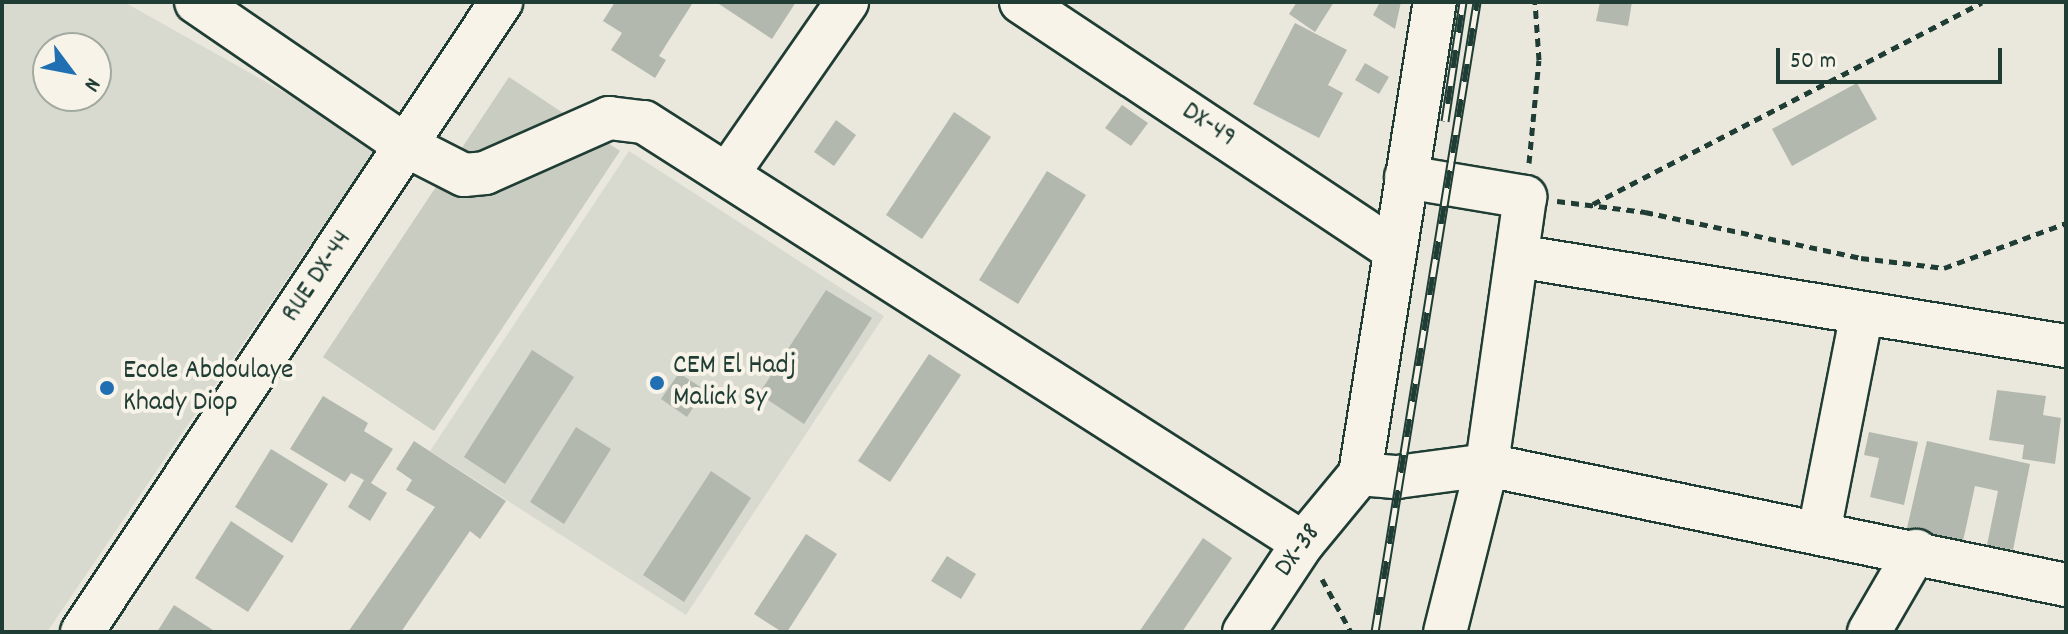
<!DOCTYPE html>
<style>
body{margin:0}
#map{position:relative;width:2068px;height:634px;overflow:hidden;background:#eae8dd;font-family:Dekko,sans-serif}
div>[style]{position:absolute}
.built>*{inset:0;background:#d9dacf}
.green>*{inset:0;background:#c8ccc1}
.building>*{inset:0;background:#b2b8ae}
.path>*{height:5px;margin-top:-2.5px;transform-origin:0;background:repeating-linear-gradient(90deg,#1f3d34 0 8px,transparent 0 14px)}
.roads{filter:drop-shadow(2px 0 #1f3d34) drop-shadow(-2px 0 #1f3d34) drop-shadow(0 2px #1f3d34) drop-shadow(0 -2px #1f3d34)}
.minor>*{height:42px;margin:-21px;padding:0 21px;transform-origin:21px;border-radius:21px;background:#f7f3e8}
.rail>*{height:9px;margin-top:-4.5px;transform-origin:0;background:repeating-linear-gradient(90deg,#f7f3e8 0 18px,#1f3d34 0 36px);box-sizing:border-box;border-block:2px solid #1f3d34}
.dots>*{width:22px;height:22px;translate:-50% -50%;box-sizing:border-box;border:4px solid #f7f3e8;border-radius:50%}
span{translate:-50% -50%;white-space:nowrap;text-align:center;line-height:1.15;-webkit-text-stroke:8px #f7f3e8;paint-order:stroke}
.street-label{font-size:28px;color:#1f3d34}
.poi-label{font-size:28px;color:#1f3d34}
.left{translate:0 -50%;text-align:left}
.frame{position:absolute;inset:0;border:4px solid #1f3d34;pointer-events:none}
.north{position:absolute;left:32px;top:32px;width:80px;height:80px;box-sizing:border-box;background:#f7f3e8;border:2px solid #a1aaa0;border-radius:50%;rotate:122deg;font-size:22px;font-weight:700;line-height:32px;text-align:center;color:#1f3d34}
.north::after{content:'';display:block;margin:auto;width:28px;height:36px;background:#1f6fb2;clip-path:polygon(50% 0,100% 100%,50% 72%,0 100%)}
.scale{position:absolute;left:1776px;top:48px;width:226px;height:36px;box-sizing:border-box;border:4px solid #1f3d34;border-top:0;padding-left:10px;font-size:24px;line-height:28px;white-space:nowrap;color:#1f3d34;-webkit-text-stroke:6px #f7f3e8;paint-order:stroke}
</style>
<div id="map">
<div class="built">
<div style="clip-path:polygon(evenodd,2px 2px,124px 2px,378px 145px,47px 632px,2px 632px,2px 2px,48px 48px,96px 48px,96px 96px,48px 96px,48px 48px)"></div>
<div style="clip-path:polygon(629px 151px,884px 316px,686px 615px,430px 451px)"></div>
</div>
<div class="green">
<div style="clip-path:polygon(509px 77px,620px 151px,434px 431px,323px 357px)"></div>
</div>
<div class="building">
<div style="clip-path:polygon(615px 2px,692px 4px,659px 56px,666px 60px,655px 78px,611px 50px,622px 33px,603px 21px)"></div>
<div style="clip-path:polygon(716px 2px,796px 2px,772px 39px)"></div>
<div style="clip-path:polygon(1297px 2px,1334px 2px,1315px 32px,1289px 14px)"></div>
<div style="clip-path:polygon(1380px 2px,1401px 2px,1395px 29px,1373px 15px)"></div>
<div style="clip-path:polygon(1600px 2px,1632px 2px,1628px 26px,1596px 21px)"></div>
<div style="clip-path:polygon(1295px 23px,1347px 50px,1328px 85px,1343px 93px,1319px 138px,1253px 104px)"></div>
<div style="clip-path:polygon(1365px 63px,1389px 77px,1379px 94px,1355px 80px)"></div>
<div style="clip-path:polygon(1857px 83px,1877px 119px,1792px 166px,1772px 129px)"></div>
<div style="clip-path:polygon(1122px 105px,1148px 123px,1131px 146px,1105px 128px)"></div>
<div style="clip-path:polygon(954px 112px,991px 137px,922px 239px,886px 215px)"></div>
<div style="clip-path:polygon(836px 120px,856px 135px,834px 166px,814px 152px)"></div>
<div style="clip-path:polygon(1047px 171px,1086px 195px,1018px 304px,979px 280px)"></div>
<div style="clip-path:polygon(826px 290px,872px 318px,804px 424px,759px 394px)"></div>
<div style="clip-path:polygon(532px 350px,574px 377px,505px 484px,464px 457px)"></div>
<div style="clip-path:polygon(929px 354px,961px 375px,890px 482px,858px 461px)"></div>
<div style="clip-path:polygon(679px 373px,705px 390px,687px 417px,661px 399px)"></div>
<div style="clip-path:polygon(1997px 390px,2046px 396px,2043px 415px,2061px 418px,2055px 464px,2022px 459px,2024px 445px,1989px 440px)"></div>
<div style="clip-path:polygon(323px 396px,368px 423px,364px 431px,393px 449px,371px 483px,387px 493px,370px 521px,348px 507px,364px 480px,351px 473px,345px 482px,290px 449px)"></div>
<div style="clip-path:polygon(576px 427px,611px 449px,564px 524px,530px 502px)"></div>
<div style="clip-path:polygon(1869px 432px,1918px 442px,1904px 505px,1870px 497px,1879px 458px,1864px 455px)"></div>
<div style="clip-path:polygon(414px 441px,506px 501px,480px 539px,470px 531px,401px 632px,348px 632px,435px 507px,406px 490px,412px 480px,396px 469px)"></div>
<div style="clip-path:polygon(1927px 441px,2030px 464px,2013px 550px,1987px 545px,1998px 491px,1975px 486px,1963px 541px,1907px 528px)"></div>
<div style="clip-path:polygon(271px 449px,328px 484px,292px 543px,235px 507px)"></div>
<div style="clip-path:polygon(711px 471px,751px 498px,684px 602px,643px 575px)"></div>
<div style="clip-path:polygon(231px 521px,284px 556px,248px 612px,195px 578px)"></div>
<div style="clip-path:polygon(806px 534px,837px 554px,787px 632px,782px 632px,754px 614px)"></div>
<div style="clip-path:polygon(1203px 538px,1232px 558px,1182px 632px,1139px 632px)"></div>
<div style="clip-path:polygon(947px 556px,976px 574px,961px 599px,931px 581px)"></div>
<div style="clip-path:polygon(174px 605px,216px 632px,157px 632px)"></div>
</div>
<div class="path">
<div style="left:1529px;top:163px;width:103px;rotate:-84.5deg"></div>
<div style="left:1539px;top:60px;width:58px;rotate:-93.9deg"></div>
<div style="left:1557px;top:201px;width:89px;rotate:7.1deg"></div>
<div style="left:1645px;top:212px;width:221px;rotate:12deg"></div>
<div style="left:1861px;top:258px;width:84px;rotate:6.9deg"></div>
<div style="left:1944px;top:268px;width:130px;rotate:-20.2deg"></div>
<div style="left:1593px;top:204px;width:438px;rotate:-27.4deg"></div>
<div style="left:1322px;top:579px;width:60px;rotate:61.3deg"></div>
</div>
<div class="roads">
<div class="minor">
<div style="left:196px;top:2px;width:253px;rotate:34.4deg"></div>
<div style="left:405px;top:145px;width:66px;rotate:27deg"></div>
<div style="left:464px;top:175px;width:21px;rotate:-5deg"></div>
<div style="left:485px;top:173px;width:136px;rotate:-23.9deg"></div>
<div style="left:609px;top:118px;width:35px;rotate:7deg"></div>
<div style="left:644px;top:122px;width:782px;rotate:32.57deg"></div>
<div style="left:1021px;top:2px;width:448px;rotate:33.6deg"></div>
<div style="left:729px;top:172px;width:207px;rotate:-55.2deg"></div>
<div style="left:1406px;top:177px;width:121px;rotate:9.5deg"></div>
<div style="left:1525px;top:197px;width:271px;rotate:98.1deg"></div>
<div style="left:1487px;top:465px;width:172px;rotate:104.1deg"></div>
<div style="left:1517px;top:256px;width:556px;rotate:9.31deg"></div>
<div style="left:1360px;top:474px;width:37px;rotate:5deg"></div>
<div style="left:1397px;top:477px;width:91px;rotate:-7.6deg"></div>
<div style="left:1487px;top:465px;width:591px;rotate:11.71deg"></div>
<div style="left:1360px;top:474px;width:478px;rotate:-81deg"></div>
<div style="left:1819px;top:532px;width:223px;rotate:-78.9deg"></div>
<div style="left:82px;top:632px;width:757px;rotate:-56.37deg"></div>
<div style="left:1244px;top:632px;width:107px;rotate:-56.5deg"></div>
<div style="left:1303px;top:543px;width:89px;rotate:-50.4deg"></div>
<div style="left:1869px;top:632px;width:94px;rotate:-59.9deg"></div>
</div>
</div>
<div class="rail">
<div style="left:1445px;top:121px;width:120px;rotate:-81.4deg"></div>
<div style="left:1375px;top:632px;width:638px;rotate:-80.8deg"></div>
</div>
<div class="dots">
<div style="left:657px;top:383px;background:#1f6fb2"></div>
<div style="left:107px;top:388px;background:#1f6fb2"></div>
</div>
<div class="street-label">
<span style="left:1208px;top:126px;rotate:34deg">DX-49</span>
<span style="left:318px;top:277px;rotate:-56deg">RUE DX-44</span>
<span style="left:1299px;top:551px;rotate:-54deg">DX-38</span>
</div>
<div class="poi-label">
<span class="left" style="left:673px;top:383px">CEM El Hadj<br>Malick Sy</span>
<span class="left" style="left:123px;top:388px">Ecole Abdoulaye<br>Khady Diop</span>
</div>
<div class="frame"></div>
<div class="north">N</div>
<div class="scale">50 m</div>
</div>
